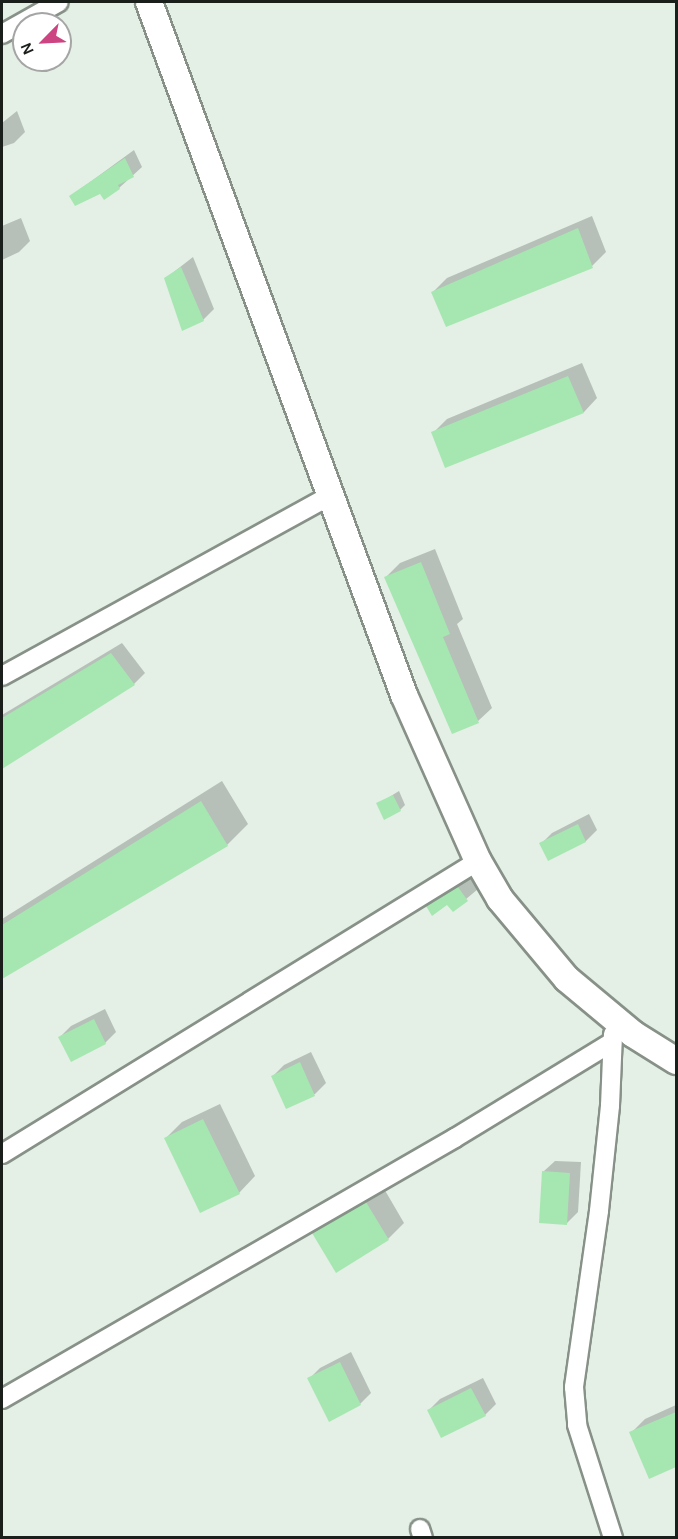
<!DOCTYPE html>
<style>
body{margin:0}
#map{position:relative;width:678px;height:1539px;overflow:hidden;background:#e4efe6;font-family:Karla,sans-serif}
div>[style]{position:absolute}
.shadow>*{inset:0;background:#0003}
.building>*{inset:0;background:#a6e7b1}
.roads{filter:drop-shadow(2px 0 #879188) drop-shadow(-2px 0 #879188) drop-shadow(0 2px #879188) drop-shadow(0 -2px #879188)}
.street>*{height:18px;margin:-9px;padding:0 9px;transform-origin:9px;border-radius:9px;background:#fff}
.secondary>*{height:26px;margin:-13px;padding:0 13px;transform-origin:13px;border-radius:13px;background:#fff}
span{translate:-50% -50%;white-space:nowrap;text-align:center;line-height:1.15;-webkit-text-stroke:4.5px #fff;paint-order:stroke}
.frame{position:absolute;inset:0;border:3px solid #1b1f1b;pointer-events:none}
.north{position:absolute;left:12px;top:12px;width:60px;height:60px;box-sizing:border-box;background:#fff;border:2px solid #a4a5a4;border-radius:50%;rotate:246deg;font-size:16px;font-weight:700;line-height:24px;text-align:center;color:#1b1f1b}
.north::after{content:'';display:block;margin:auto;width:21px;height:27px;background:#cc4482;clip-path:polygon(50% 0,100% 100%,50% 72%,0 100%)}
</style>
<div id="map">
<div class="shadow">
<div style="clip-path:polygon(17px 111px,25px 132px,14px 143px,2px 147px,2px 123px)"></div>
<div style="clip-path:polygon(134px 150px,142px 167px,119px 188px,105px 198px,101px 192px,71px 196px)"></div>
<div style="clip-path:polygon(592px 216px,606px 252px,592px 266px,447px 325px,433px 292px,447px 278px)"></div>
<div style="clip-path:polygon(21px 218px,30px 241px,19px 252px,2px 260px,2px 226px)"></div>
<div style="clip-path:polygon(193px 257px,214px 309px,203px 320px,166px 278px)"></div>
<div style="clip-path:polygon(582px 363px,597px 398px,584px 412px,433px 433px,447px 419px)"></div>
<div style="clip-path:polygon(435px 549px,463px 619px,457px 624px,492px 708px,478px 721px,386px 577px,400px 563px)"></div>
<div style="clip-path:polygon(122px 643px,145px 673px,134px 684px,2px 767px,2px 715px)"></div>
<div style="clip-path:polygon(222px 781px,248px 824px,227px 845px,2px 978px,2px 919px)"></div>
<div style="clip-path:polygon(399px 791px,405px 805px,400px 810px,378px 804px)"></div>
<div style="clip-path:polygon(589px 814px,597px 830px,586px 841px,548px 859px,541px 844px,552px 833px)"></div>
<div style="clip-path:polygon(469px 877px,478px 889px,453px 910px,447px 903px,428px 907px)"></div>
<div style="clip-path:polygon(105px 1009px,116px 1032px,105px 1043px,60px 1037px,71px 1026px)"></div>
<div style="clip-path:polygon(311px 1052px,326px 1083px,315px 1094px,287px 1107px,273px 1076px,284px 1065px)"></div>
<div style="clip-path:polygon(220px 1104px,255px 1176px,239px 1193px,166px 1138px,182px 1122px)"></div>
<div style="clip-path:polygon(555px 1161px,581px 1162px,578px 1212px,567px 1223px,543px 1172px)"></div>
<div style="clip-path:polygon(383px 1187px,404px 1223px,388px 1239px,314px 1234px,330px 1217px)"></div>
<div style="clip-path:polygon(351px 1352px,371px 1393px,360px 1404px,309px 1379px,320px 1368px)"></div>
<div style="clip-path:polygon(483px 1378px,496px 1404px,485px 1415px,429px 1410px,440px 1399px)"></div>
<div style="clip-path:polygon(676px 1405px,676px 1465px,649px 1477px,631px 1433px,645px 1419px)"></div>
</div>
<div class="building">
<div style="clip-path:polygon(125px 158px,134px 177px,118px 185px,120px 189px,104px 200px,100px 194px,75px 206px,69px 196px)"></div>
<div style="clip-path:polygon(578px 228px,593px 268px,446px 327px,431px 292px)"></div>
<div style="clip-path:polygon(181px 267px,204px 321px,182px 331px,164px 278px)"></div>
<div style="clip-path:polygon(568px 376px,584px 413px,445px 468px,431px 432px)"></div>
<div style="clip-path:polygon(421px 562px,450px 634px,443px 637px,479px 723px,452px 734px,384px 577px)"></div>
<div style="clip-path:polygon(111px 653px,135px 685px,2px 769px,2px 718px)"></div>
<div style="clip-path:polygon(393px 795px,401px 811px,384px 820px,376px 803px)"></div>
<div style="clip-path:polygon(201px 801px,228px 846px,2px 979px,2px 925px)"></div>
<div style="clip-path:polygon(578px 824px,586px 842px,548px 861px,539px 843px)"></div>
<div style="clip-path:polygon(458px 887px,468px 901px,453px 912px,447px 905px,432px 916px,426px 906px)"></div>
<div style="clip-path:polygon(94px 1019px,106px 1044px,71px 1062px,58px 1037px)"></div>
<div style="clip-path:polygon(300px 1062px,315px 1096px,286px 1109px,271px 1076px)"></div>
<div style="clip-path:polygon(203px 1119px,240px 1194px,200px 1213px,164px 1138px)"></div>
<div style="clip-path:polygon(542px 1171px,570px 1173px,567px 1225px,539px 1223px)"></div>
<div style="clip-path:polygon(366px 1202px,389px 1240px,336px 1273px,312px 1233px)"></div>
<div style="clip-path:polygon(340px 1362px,361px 1405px,329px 1422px,307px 1378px)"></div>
<div style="clip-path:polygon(471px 1388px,486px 1416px,441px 1438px,427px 1410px)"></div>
<div style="clip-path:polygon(676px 1412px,676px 1467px,649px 1479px,629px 1432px)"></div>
</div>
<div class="roads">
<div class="street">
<div style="left:2px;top:34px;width:65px;rotate:-29.3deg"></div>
<div style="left:2px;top:676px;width:374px;rotate:-28.8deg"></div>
<div style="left:613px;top:1034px;width:72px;rotate:92.4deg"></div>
<div style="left:610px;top:1106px;width:106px;rotate:96deg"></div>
<div style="left:599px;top:1211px;width:178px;rotate:98.1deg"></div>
<div style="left:574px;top:1387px;width:38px;rotate:85deg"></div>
<div style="left:577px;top:1425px;width:119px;rotate:72.3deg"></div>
<div style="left:2px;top:1154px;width:559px;rotate:-31.61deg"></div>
<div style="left:2px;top:1399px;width:523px;rotate:-29.95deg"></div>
<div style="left:455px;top:1138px;width:184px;rotate:-31.4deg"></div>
<div style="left:420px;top:1529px;width:9px;rotate:72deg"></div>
</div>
<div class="secondary">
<div style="left:149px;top:2px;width:738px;rotate:69.8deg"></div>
<div style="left:404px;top:695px;width:182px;rotate:66deg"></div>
<div style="left:478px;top:861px;width:44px;rotate:59.9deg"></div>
<div style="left:500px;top:899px;width:104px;rotate:50.1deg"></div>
<div style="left:567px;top:979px;width:86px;rotate:39.8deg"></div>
<div style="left:633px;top:1034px;width:51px;rotate:32.1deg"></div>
</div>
</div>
<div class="frame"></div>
<div class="north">N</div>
</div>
